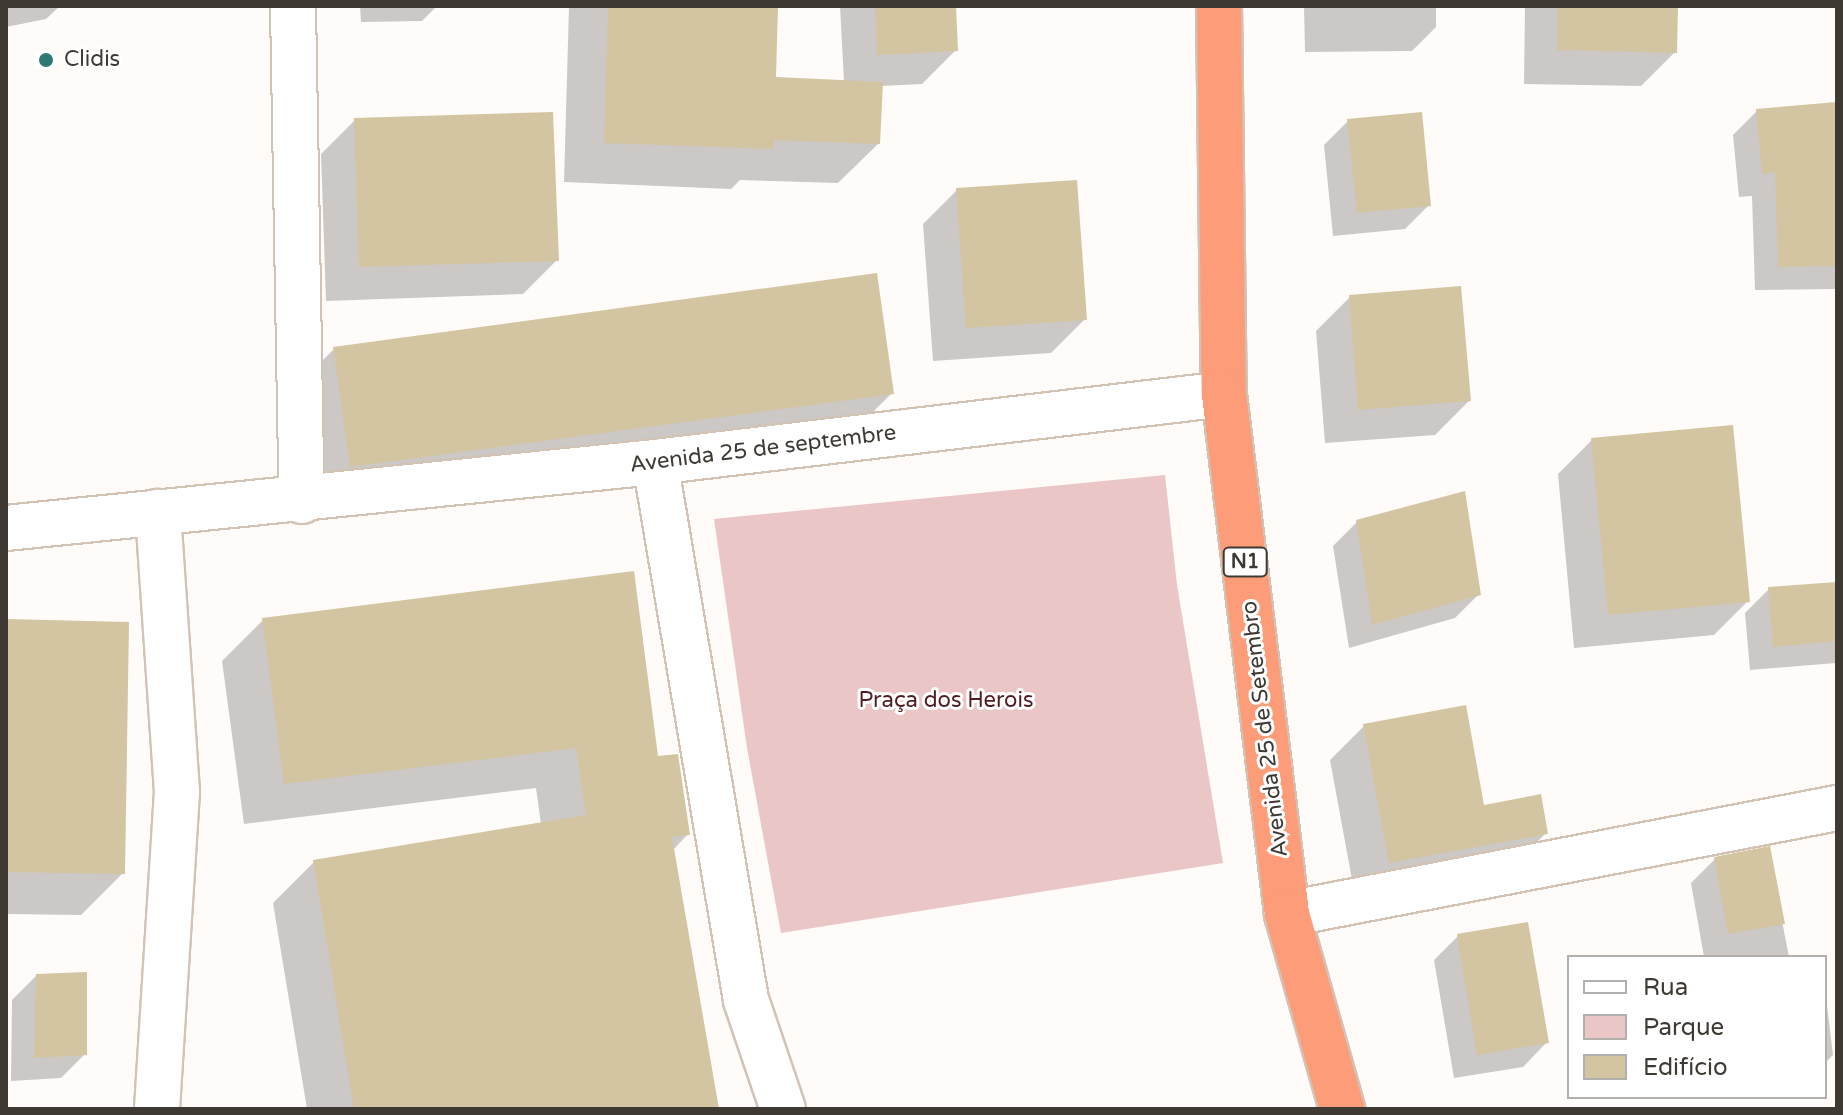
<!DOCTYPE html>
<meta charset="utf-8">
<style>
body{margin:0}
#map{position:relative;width:1843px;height:1115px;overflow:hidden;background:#fefbf8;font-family:"Varela Round",sans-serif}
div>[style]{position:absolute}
.green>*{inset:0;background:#eac6c7}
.shadow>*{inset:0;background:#0003}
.building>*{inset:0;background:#d3c5a2}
.roads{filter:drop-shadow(2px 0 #d2c3b5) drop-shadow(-2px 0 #d2c3b5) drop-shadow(0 2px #d2c3b5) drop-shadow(0 -2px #d2c3b5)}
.minor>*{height:44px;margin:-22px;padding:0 22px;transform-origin:22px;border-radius:22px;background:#fff}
.highway>*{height:44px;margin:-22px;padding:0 22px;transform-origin:22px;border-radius:22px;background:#fc9c79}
.dots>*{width:22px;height:22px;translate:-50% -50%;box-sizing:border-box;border:4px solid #fff;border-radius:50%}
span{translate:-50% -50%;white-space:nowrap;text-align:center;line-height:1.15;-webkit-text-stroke:6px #fff;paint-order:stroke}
.shield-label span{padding:2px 6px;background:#fff;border:2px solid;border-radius:6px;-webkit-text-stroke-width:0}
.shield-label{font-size:20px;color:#3f3933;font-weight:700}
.poi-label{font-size:22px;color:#3f3933}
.left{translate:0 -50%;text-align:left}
.street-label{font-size:22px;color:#3f3933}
.park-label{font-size:22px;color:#521c22}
.frame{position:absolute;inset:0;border:8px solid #3f3933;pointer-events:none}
.legend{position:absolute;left:1567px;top:955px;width:260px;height:144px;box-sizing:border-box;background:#fff;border:2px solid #b2b0ad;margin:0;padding:10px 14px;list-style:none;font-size:24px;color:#3f3933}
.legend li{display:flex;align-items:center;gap:16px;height:40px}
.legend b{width:40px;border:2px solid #b2b0ad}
</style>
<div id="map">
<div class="green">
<div style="clip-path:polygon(1165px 475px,1177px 585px,1223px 863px,781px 933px,747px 748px,714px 519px)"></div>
</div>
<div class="shadow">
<div style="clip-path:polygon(6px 6px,60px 6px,46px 19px,6px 27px)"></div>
<div style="clip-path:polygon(360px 6px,437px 6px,422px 21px,361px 22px)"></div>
<div style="clip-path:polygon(569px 6px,776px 6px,774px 79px,844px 82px,840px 6px,954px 6px,956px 50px,922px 84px,881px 86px,879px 143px,838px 183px,740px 180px,731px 189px,564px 182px)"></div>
<div style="clip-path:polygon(1304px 6px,1436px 6px,1436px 27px,1412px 51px,1305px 52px)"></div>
<div style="clip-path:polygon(1525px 6px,1676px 6px,1675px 52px,1641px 86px,1524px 84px)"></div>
<div style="clip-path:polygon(1837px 104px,1837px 289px,1755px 290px,1752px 196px,1739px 197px,1733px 135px,1757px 111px)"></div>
<div style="clip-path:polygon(355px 120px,557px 260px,523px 294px,326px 301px,321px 154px)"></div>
<div style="clip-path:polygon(1348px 121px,1429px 205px,1405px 229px,1333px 236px,1324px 145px)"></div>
<div style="clip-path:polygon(957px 190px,1085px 319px,1051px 353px,933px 361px,923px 224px)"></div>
<div style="clip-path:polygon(1350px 297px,1469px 401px,1435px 435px,1325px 443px,1316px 331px)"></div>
<div style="clip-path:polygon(334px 349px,892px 393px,850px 435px,309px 508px,293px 390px)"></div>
<div style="clip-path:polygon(1592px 440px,1748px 601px,1714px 635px,1574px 648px,1558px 474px)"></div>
<div style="clip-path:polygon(1357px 522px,1479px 594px,1455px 618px,1349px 648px,1333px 546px)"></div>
<div style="clip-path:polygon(1837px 584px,1836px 663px,1750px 670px,1745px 613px,1769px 589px)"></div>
<div style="clip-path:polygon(263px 620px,656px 759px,688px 834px,673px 850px,717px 1109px,307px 1109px,273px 903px,314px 862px,541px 824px,536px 788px,244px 824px,222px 661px)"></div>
<div style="clip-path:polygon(6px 621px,123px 873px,81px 915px,6px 914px)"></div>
<div style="clip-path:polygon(1364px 726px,1482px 807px,1546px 833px,1512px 867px,1355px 896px,1330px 760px)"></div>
<div style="clip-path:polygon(1768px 849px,1789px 957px,1704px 957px,1691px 883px,1715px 859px)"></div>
<div style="clip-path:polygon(1458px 936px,1547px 1042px,1523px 1067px,1454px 1078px,1434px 960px)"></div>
<div style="clip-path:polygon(36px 976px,85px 1054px,61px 1078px,11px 1081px,12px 1000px)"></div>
<div style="clip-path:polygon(1825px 989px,1833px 1055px,1825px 1063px)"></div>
</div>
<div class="building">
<div style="clip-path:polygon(608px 6px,778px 6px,776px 77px,883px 82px,880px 144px,774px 140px,774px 149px,604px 143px)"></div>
<div style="clip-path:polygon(875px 6px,956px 6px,958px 51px,877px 55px)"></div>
<div style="clip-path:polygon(1558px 6px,1678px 6px,1677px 53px,1557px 50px)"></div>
<div style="clip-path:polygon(1837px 102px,1837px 266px,1778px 267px,1775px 172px,1762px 174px,1756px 109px)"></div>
<div style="clip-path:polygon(553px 112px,559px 261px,359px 267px,354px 118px)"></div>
<div style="clip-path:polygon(1422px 112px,1431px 206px,1357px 213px,1347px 119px)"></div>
<div style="clip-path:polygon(1077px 180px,1087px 320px,966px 328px,956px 188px)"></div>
<div style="clip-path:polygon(877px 273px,894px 394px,350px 467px,333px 347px)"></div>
<div style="clip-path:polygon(1461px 286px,1471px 401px,1358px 410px,1349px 295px)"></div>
<div style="clip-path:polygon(1733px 425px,1750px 602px,1608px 615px,1591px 438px)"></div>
<div style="clip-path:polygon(1465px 491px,1481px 595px,1372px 625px,1356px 520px)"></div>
<div style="clip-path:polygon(634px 571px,658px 756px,678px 754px,690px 835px,672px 837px,719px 1109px,354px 1109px,313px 860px,586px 815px,576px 748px,284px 784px,262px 618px)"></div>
<div style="clip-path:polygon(1837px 582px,1837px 641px,1773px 647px,1768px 587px)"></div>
<div style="clip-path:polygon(6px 619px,129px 622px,125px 874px,6px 872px)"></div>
<div style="clip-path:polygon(1466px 705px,1484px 805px,1541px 794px,1548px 834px,1389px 863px,1363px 724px)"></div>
<div style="clip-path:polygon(1770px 846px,1785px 924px,1728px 934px,1714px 857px)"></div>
<div style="clip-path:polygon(1528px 922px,1549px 1043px,1477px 1055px,1457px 934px)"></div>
<div style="clip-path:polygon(87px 972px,87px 1055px,34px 1058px,36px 974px)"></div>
</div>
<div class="roads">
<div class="minor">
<div style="left:293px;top:6px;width:495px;rotate:89deg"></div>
<div style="left:655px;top:462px;width:546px;rotate:80.4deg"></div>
<div style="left:746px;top:1000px;width:115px;rotate:71.3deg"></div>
<div style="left:6px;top:528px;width:652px;rotate:-5.81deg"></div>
<div style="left:655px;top:462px;width:573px;rotate:-6.81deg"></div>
<div style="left:1287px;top:914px;width:560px;rotate:-10.91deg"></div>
<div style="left:157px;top:1109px;width:318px;rotate:-86.4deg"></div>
<div style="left:177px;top:792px;width:281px;rotate:-93.9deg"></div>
</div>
<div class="highway">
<div style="left:1219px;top:6px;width:388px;rotate:89.3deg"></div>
<div style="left:1224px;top:394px;width:524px;rotate:83.09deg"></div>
<div style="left:1287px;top:914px;width:203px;rotate:74.2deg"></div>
</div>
</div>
<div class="dots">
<div style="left:46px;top:60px;background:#307873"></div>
</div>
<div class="shield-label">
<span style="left:1245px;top:562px">N1</span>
</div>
<div class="poi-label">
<span class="left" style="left:64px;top:60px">Clidis</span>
</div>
<div class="street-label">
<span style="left:763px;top:449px;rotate:-7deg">Avenida 25 de septembre</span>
<span style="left:1265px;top:729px;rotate:-97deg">Avenida 25 de Setembro</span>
</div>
<div class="park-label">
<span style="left:946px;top:701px">Praça dos Herois</span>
</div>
<div class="frame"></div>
<ul class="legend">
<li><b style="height:10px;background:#fff"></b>Rua</li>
<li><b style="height:22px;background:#eac6c7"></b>Parque</li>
<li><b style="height:22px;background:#d3c5a2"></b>Edifício</li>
</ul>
</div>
